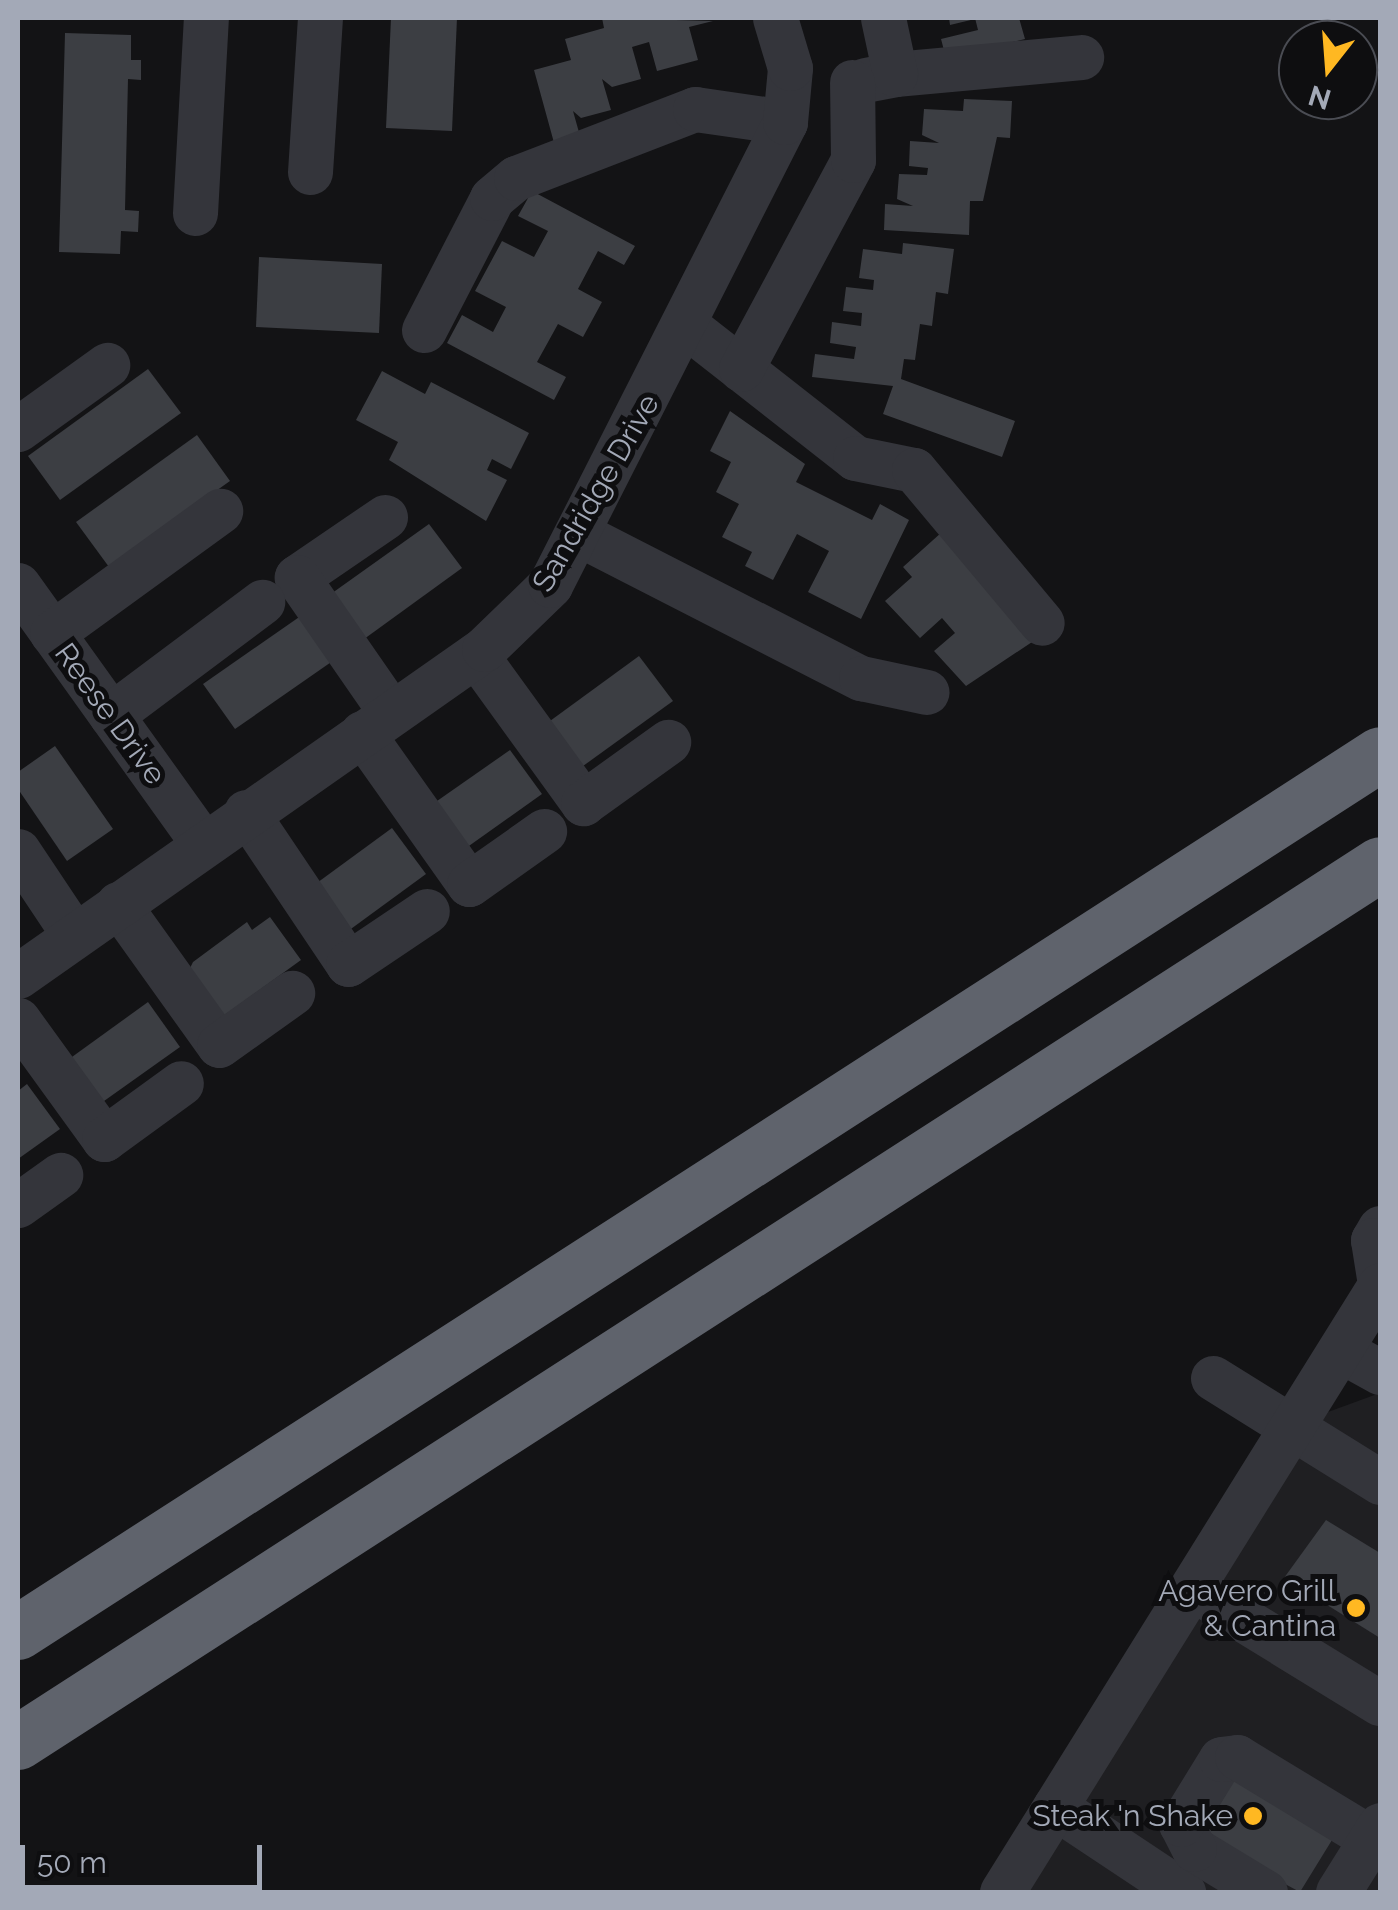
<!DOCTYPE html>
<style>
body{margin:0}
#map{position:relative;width:1398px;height:1910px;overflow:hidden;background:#131315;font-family:Raleway,sans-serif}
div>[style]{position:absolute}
.built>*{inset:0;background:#1f1f22}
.building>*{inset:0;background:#3c3e43}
.minor>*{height:45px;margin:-22.5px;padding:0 22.5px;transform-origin:22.5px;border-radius:22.5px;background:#34353b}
.highway>*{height:55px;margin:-27.5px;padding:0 27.5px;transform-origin:27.5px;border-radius:27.5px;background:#5f636c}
.dots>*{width:28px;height:28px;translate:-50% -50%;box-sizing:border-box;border:5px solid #0e0e10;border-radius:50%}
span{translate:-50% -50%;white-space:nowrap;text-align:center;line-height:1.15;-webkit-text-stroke:10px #0e0e10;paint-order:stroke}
.street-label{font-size:30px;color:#a3a9b7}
.poi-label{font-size:30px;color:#a3a9b7}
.right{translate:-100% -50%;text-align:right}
.frame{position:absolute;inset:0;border:20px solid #a3a9b7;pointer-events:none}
.north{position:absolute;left:1278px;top:20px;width:100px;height:100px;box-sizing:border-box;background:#0e0e10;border:2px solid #4a4c53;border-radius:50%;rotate:197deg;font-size:28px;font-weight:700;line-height:40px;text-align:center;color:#a3a9b7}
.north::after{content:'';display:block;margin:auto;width:35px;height:45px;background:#ffb822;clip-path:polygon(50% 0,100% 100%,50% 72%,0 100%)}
.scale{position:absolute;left:20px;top:1845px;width:242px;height:45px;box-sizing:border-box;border:5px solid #a3a9b7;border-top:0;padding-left:12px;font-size:30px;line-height:35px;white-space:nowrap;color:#a3a9b7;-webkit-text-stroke:8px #0e0e10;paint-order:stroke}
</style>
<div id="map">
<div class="built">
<div style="clip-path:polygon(1380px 1393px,1380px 1892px,1021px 1892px,1328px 1412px)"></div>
</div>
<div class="building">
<div style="clip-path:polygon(391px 18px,457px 18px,452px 131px,386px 128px)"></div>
<div style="clip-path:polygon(602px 18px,713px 21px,689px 27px,698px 60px,657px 71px,649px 42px,632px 47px,641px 79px,612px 87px,602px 79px,611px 110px,581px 118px,573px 111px,582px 143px,556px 150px,534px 70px,571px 60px,565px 39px,604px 28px)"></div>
<div style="clip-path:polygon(949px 18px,975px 18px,975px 19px,950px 25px)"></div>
<div style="clip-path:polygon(975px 18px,1019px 18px,1025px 39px,946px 58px,941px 39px,978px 30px)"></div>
<div style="clip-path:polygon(65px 33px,131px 35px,131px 60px,141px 60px,141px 80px,128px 79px,125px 210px,139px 211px,138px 232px,121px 231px,120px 254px,59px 252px)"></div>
<div style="clip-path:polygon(964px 99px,1012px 101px,1010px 138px,997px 137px,983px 201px,970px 201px,969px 235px,884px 230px,885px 204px,913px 206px,897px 199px,899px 174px,927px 175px,928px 168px,909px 166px,910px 141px,939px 143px,922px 135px,924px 109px,963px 111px)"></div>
<div style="clip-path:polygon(532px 191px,635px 246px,624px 265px,598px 251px,578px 289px,602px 302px,583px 337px,558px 324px,537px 362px,566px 377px,554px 400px,447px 343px,462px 315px,493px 332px,506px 307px,475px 291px,502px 241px,534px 257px,548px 231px,518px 216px)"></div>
<div style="clip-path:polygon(903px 243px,954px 249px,948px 294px,936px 292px,932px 326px,920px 324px,915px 360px,904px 359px,901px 379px,1015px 421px,1002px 457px,883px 414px,893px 386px,812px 377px,815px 354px,854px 359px,856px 347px,830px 343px,832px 322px,861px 326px,862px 313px,843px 311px,846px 287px,873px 290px,874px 280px,859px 278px,863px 249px,902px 254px)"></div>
<div style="clip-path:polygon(259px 257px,382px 264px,379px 333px,256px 327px)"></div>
<div style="clip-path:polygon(148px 369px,181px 413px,60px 500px,28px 456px)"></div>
<div style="clip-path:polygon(382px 371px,425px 394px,431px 382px,529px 433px,511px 469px,492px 459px,487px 470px,507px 480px,486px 521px,389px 460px,398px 442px,356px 420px)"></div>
<div style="clip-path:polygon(730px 411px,805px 464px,796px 482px,872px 520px,880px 504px,909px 520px,861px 619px,808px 592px,829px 551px,797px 534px,773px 580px,745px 566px,752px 552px,722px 537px,739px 504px,716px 492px,731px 462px,710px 451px)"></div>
<div style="clip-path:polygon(197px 435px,230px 481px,109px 567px,76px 522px)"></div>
<div style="clip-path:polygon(429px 524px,462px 568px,360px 642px,328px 596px)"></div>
<div style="clip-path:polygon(942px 532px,1038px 638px,966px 686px,934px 651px,955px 633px,942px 618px,920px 638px,885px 601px,912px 577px,903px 567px)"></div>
<div style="clip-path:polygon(305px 613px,337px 658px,235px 729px,203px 684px)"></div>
<div style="clip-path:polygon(639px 656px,673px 701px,572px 774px,539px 729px)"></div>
<div style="clip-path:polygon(55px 746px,113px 829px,67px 861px,18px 789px,18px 772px)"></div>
<div style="clip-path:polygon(510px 750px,542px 794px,459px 853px,427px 808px)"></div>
<div style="clip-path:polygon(392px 828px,426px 874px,344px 934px,310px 888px)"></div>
<div style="clip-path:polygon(270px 917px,301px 960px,218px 1020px,186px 976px,193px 962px,247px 922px,252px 930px)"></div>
<div style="clip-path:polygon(148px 1002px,180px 1047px,97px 1106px,65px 1062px)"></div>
<div style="clip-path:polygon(27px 1084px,60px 1129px,18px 1159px,18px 1091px)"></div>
<div style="clip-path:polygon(1326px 1520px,1380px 1553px,1380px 1638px,1284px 1578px)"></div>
<div style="clip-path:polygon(1220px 1772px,1332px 1840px,1300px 1892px,1199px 1838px,1226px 1794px,1212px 1785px)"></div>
</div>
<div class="minor">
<div style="left:895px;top:74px;width:187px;rotate:-5.2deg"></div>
<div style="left:865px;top:80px;width:31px;rotate:-11deg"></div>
<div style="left:895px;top:74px;width:57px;rotate:-102.1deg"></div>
<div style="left:310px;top:172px;width:154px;rotate:-86.3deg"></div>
<div style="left:195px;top:213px;width:195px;rotate:-86.8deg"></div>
<div style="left:688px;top:327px;width:212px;rotate:38.1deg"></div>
<div style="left:855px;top:458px;width:60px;rotate:11.5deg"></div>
<div style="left:914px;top:470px;width:199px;rotate:50.1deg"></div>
<div style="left:424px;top:330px;width:148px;rotate:-62.7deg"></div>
<div style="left:492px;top:198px;width:31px;rotate:-40deg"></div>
<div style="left:516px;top:178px;width:192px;rotate:-21.1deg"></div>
<div style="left:695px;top:109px;width:91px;rotate:8.2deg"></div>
<div style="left:741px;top:369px;width:237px;rotate:-61.8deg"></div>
<div style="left:853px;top:160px;width:78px;rotate:-90.7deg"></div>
<div style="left:18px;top:429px;width:110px;rotate:-35.7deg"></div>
<div style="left:385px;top:517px;width:107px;rotate:145.7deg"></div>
<div style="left:297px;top:577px;width:165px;rotate:55.3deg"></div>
<div style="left:579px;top:534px;width:317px;rotate:27.1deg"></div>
<div style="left:861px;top:678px;width:67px;rotate:12deg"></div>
<div style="left:18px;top:585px;width:316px;rotate:54.4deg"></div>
<div style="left:52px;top:633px;width:208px;rotate:-36deg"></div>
<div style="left:476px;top:655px;width:183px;rotate:54.1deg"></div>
<div style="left:583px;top:803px;width:105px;rotate:-35.7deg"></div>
<div style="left:111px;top:715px;width:189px;rotate:-36.8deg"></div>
<div style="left:362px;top:733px;width:185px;rotate:54.7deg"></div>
<div style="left:469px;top:884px;width:92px;rotate:-35.2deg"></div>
<div style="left:246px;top:812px;width:183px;rotate:56.1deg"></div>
<div style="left:348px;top:964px;width:95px;rotate:-33.9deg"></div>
<div style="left:18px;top:851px;width:101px;rotate:56.3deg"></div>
<div style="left:118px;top:904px;width:173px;rotate:54.4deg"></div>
<div style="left:219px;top:1045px;width:90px;rotate:-35.5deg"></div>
<div style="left:18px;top:976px;width:569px;rotate:-35.06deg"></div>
<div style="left:484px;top:649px;width:92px;rotate:-44.1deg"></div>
<div style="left:550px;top:585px;width:519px;rotate:-63.09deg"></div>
<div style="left:785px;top:122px;width:54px;rotate:-84.7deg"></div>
<div style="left:790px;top:68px;width:52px;rotate:-106.7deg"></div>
<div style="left:18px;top:1020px;width:147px;rotate:54.1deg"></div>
<div style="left:104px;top:1139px;width:95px;rotate:-36deg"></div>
<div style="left:18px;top:1205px;width:52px;rotate:-35.5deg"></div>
<div style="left:1380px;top:1228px;width:14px;rotate:120deg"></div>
<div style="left:1373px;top:1240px;width:45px;rotate:81deg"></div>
<div style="left:1340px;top:1350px;width:46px;rotate:28.8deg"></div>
<div style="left:1213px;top:1378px;width:197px;rotate:31.9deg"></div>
<div style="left:1192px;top:1588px;width:220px;rotate:31.5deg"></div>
<div style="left:1055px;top:1807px;width:154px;rotate:33.6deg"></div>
<div style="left:1002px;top:1892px;width:715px;rotate:-58.09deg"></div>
<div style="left:1265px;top:1892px;width:83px;rotate:-148.8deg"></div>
<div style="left:1194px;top:1849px;width:28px;rotate:-117deg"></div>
<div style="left:1181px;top:1824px;width:76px;rotate:-58.4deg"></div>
<div style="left:1221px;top:1759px;width:16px;rotate:-7deg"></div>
<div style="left:1237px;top:1757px;width:158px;rotate:31.3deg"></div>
<div style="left:1338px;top:1892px;width:79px;rotate:-57.9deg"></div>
</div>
<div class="highway">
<div style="left:18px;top:1632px;width:1620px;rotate:-32.81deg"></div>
<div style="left:18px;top:1742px;width:1620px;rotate:-32.81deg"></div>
</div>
<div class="dots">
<div style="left:1356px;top:1608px;background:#ffb822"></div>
<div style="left:1253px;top:1816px;background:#ffb822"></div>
</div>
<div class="street-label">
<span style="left:596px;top:493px;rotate:-60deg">Sandridge Drive</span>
<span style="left:110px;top:714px;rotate:54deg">Reese Drive</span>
</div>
<div class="poi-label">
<span class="right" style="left:1336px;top:1608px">Agavero Grill<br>&amp; Cantina</span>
<span class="right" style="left:1233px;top:1816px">Steak 'n Shake</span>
</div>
<div class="frame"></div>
<div class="north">N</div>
<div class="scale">50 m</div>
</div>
